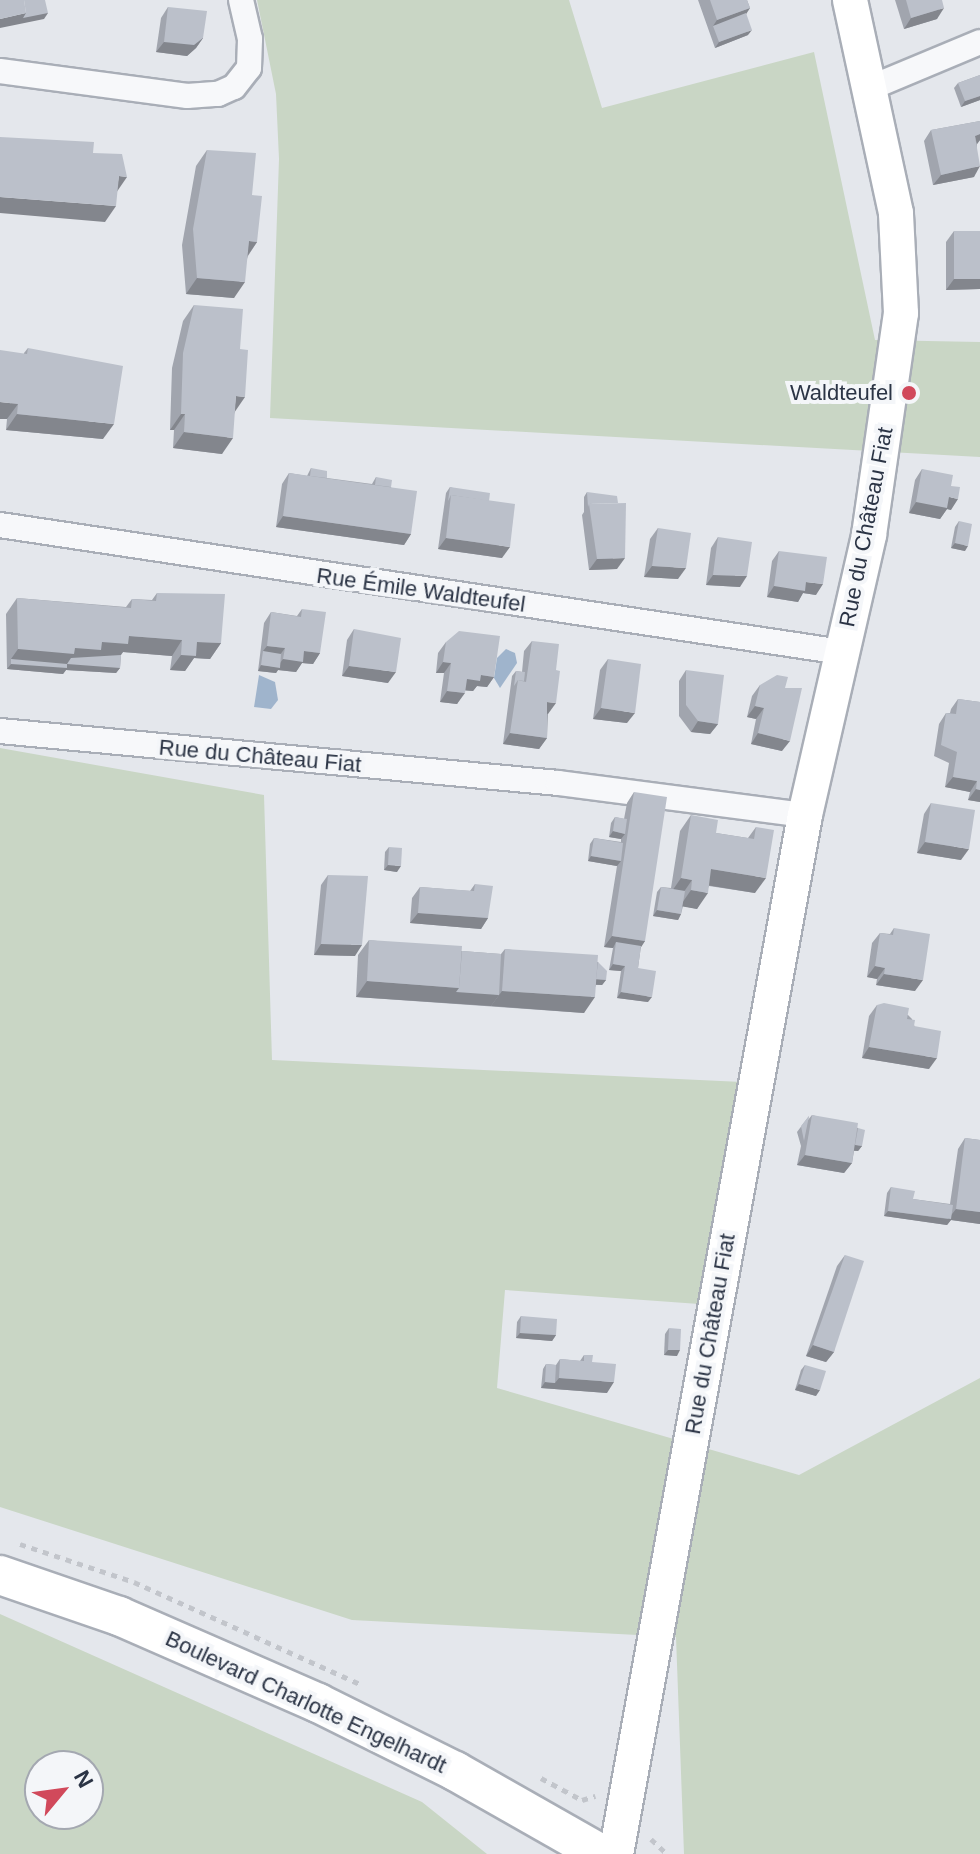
<!DOCTYPE html>
<meta charset="utf-8">
<style>
body{margin:0}
#map{position:relative;width:980px;height:1854px;overflow:hidden;background:#e4e7ec;font-family:Helvetica,sans-serif}
div>[style]{position:absolute}
.green>*{inset:0;background:#c9d6c5}
.water>*{inset:0;background:#9fb4cc}
.path>*{height:5px;margin-top:-2.5px;transform-origin:0;background:repeating-linear-gradient(90deg,#c2c5cb 0 6px,transparent 0 12px)}
.roads{filter:drop-shadow(2px 0 #a9aeb7) drop-shadow(-2px 0 #a9aeb7) drop-shadow(0 2px #a9aeb7) drop-shadow(0 -2px #a9aeb7)}
.street>*{height:24px;margin:-12px;padding:0 12px;transform-origin:12px;border-radius:12px;background:#f7f8fa}
.secondary>*{height:34px;margin:-17px;padding:0 17px;transform-origin:17px;border-radius:17px;background:#fff}
.primary>*{height:38px;margin:-19px;padding:0 19px;transform-origin:19px;border-radius:19px;background:#fff}
.wall>*{inset:0;background:#a1a5ae}
.shaded-wall>*{inset:0;background:#83868d}
.building>*{inset:0;background:#bbc0ca}
.dots>*{width:22px;height:22px;translate:-50% -50%;box-sizing:border-box;border:4px solid #f4f6f9;border-radius:50%}
span{translate:-50% -50%;white-space:nowrap;text-align:center;line-height:1.15;-webkit-text-stroke:8px #f4f6f9;paint-order:stroke}
.poi-label{font-size:22px;color:#2b3445}
.right{translate:-100% -50%;text-align:right}
.street-label{font-size:22px;color:#2b3445}
.north{position:absolute;left:24px;top:1750px;width:80px;height:80px;box-sizing:border-box;background:#f4f6f9;border:2px solid #a4a8b1;border-radius:50%;rotate:61deg;font-size:22px;font-weight:700;line-height:32px;text-align:center;color:#2b3445}
.north::after{content:'';display:block;margin:auto;width:28px;height:36px;background:#d1495b;clip-path:polygon(50% 0,100% 100%,50% 72%,0 100%)}
</style>
<div id="map">
<div class="green">
<div style="clip-path:polygon(257px 0,569px 0,602px 108px,814px 52px,875px 340px,980px 342px,980px 457px,270px 418px,279px 159px,276px 94px)"></div>
<div style="clip-path:polygon(0 748px,264px 795px,272px 1060px,742px 1082px,699px 1304px,505px 1290px,497px 1388px,799px 1475px,980px 1378px,980px 1854px,684px 1854px,676px 1637px,352px 1620px,0 1507px)"></div>
<div style="clip-path:polygon(evenodd,0 1614px,422px 1802px,487px 1854px,0 1854px,0 1614px,40px 1766px,88px 1766px,88px 1814px,40px 1814px,40px 1766px)"></div>
</div>
<div class="water">
<div style="clip-path:polygon(506px 649px,515px 653px,517px 663px,500px 688px,494px 678px,497px 658px)"></div>
<div style="clip-path:polygon(259px 675px,275px 682px,278px 700px,271px 709px,254px 707px)"></div>
</div>
<div class="path">
<div style="left:20px;top:1544px;width:120px;rotate:18.4deg"></div>
<div style="left:134px;top:1582px;width:250px;rotate:24.3deg"></div>
<div style="left:541px;top:1778px;width:47px;rotate:28.2deg"></div>
<div style="left:582px;top:1800px;width:14px;rotate:-17deg"></div>
<div style="left:651px;top:1839px;width:22px;rotate:43deg"></div>
</div>
<div class="roads">
<div class="street">
<div style="left:0;top:71px;width:189px;rotate:7.6deg"></div>
<div style="left:187px;top:96px;width:31px;rotate:-4deg"></div>
<div style="left:218px;top:94px;width:17px;rotate:-24deg"></div>
<div style="left:234px;top:87px;width:24px;rotate:-52deg"></div>
<div style="left:249px;top:68px;width:29px;rotate:-88deg"></div>
<div style="left:250px;top:39px;width:40px;rotate:-103deg"></div>
<div style="left:870px;top:88px;width:119px;rotate:-22.7deg"></div>
<div style="left:0;top:525px;width:852px;rotate:8.58deg"></div>
<div style="left:0;top:731px;width:560px;rotate:5.32deg"></div>
<div style="left:558px;top:783px;width:249px;rotate:7.4deg"></div>
</div>
<div class="secondary">
<div style="left:616px;top:1854px;width:1056px;rotate:-79.69deg"></div>
<div style="left:805px;top:815px;width:287px;rotate:-77.1deg"></div>
<div style="left:869px;top:535px;width:224px;rotate:-81.8deg"></div>
<div style="left:901px;top:313px;width:100px;rotate:-92.9deg"></div>
<div style="left:896px;top:213px;width:218px;rotate:-102.2deg"></div>
</div>
<div class="primary">
<div style="left:0;top:1575px;width:126px;rotate:19deg"></div>
<div style="left:119px;top:1616px;width:217px;rotate:23.6deg"></div>
<div style="left:318px;top:1703px;width:153px;rotate:26.4deg"></div>
<div style="left:455px;top:1771px;width:168px;rotate:29.6deg"></div>
</div>
</div>
<div class="wall">
<div style="clip-path:polygon(698px 0,747px 0,750px 8px,746px 13px,748px 35px,715px 48px)"></div>
<div style="clip-path:polygon(895px 0,942px 0,937px 19px,904px 29px)"></div>
<div style="clip-path:polygon(168px 7px,203px 38px,196px 48px,187px 56px,156px 52px,161px 18px)"></div>
<div style="clip-path:polygon(980px 75px,980px 100px,961px 107px,954px 88px,958px 83px)"></div>
<div style="clip-path:polygon(980px 121px,980px 140px,977px 144px,974px 177px,933px 185px,924px 141px,931px 130px)"></div>
<div style="clip-path:polygon(207px 150px,252px 195px,257px 242px,248px 256px,234px 298px,186px 294px,182px 245px,196px 166px)"></div>
<div style="clip-path:polygon(954px 231px,980px 289px,946px 290px,946px 242px)"></div>
<div style="clip-path:polygon(194px 305px,235px 411px,222px 454px,173px 448px,174px 430px,170px 430px,172px 368px,183px 321px)"></div>
<div style="clip-path:polygon(28px 348px,103px 439px,6px 430px,7px 419px,24px 353px)"></div>
<div style="clip-path:polygon(311px 468px,327px 478px,372px 484px,376px 477px,391px 487px,411px 534px,404px 545px,276px 527px,282px 484px,289px 473px,307px 476px)"></div>
<div style="clip-path:polygon(922px 469px,951px 486px,951px 510px,947px 509px,940px 519px,909px 513px,915px 480px)"></div>
<div style="clip-path:polygon(450px 487px,489px 501px,502px 558px,438px 549px,446px 493px)"></div>
<div style="clip-path:polygon(587px 492px,617px 569px,589px 570px,582px 515px,584px 512px,584px 497px)"></div>
<div style="clip-path:polygon(959px 521px,965px 551px,951px 548px,955px 527px)"></div>
<div style="clip-path:polygon(658px 528px,678px 579px,644px 577px,650px 539px)"></div>
<div style="clip-path:polygon(718px 537px,740px 587px,706px 585px,711px 548px)"></div>
<div style="clip-path:polygon(779px 551px,816px 595px,803px 593px,798px 602px,767px 597px,772px 561px)"></div>
<div style="clip-path:polygon(157px 593px,221px 643px,210px 659px,194px 658px,185px 671px,170px 670px,172px 656px,123px 652px,121px 655px,120px 668px,116px 673px,66px 670px,63px 674px,7px 669px,6px 614px,17px 598px,126px 607px,132px 599px,152px 600px)"></div>
<div style="clip-path:polygon(302px 609px,320px 653px,313px 664px,302px 663px,296px 672px,278px 670px,276px 673px,258px 671px,264px 623px,271px 612px,297px 616px)"></div>
<div style="clip-path:polygon(354px 629px,388px 683px,342px 676px,347px 640px)"></div>
<div style="clip-path:polygon(532px 641px,548px 714px,547px 738px,539px 749px,503px 744px,512px 676px,516px 671px,522px 672px,524px 651px)"></div>
<div style="clip-path:polygon(446px 642px,494px 677px,487px 687px,477px 686px,473px 691px,465px 690px,457px 704px,440px 702px,444px 673px,436px 673px,438px 653px)"></div>
<div style="clip-path:polygon(608px 659px,627px 723px,593px 719px,600px 670px)"></div>
<div style="clip-path:polygon(686px 670px,718px 724px,710px 734px,691px 732px,679px 716px,679px 681px)"></div>
<div style="clip-path:polygon(760px 685px,785px 688px,782px 751px,751px 744px,756px 719px,747px 717px,752px 696px)"></div>
<div style="clip-path:polygon(958px 699px,980px 702px,980px 802px,968px 800px,970px 792px,945px 787px,949px 763px,934px 756px,939px 724px,946px 713px,950px 713px,951px 709px)"></div>
<div style="clip-path:polygon(634px 792px,645px 941px,641px 946px,638px 968px,648px 1002px,617px 998px,621px 971px,609px 970px,613px 948px,604px 947px,617px 866px,588px 861px,590px 844px,594px 838px,621px 842px,621px 839px,609px 837px,611px 823px,615px 817px,624px 819px,627px 803px)"></div>
<div style="clip-path:polygon(931px 803px,961px 860px,917px 853px,924px 814px)"></div>
<div style="clip-path:polygon(691px 815px,716px 833px,748px 838px,756px 827px,755px 893px,709px 886px,697px 909px,683px 906px,681px 914px,678px 920px,653px 916px,657px 892px,661px 887px,671px 888px,680px 831px)"></div>
<div style="clip-path:polygon(389px 847px,397px 872px,384px 870px,385px 852px)"></div>
<div style="clip-path:polygon(328px 875px,355px 956px,314px 955px,321px 885px)"></div>
<div style="clip-path:polygon(475px 884px,488px 918px,481px 929px,410px 923px,412px 898px,420px 887px,470px 891px)"></div>
<div style="clip-path:polygon(894px 928px,915px 991px,876px 985px,877px 979px,867px 977px,872px 943px,880px 933px,890px 934px)"></div>
<div style="clip-path:polygon(369px 940px,462px 951px,501px 954px,505px 949px,598px 962px,606px 980px,602px 985px,596px 985px,584px 1013px,356px 997px,358px 955px)"></div>
<div style="clip-path:polygon(877px 1005px,908px 1015px,912px 1019px,929px 1069px,862px 1058px,869px 1016px)"></div>
<div style="clip-path:polygon(812px 1115px,858px 1128px,862px 1146px,858px 1151px,854px 1151px,852px 1163px,844px 1173px,797px 1165px,801px 1146px,797px 1132px,809px 1116px,808px 1120px)"></div>
<div style="clip-path:polygon(965px 1138px,980px 1140px,980px 1224px,951px 1220px,947px 1225px,884px 1216px,887px 1193px,891px 1187px,913px 1199px,950px 1204px,958px 1149px)"></div>
<div style="clip-path:polygon(845px 1255px,834px 1352px,826px 1362px,806px 1356px,837px 1266px)"></div>
<div style="clip-path:polygon(521px 1316px,556px 1335px,552px 1341px,516px 1338px,517px 1322px)"></div>
<div style="clip-path:polygon(669px 1328px,677px 1356px,664px 1355px,665px 1334px)"></div>
<div style="clip-path:polygon(584px 1355px,592px 1362px,607px 1393px,541px 1388px,543px 1369px,546px 1364px,556px 1365px,560px 1359px,580px 1361px)"></div>
<div style="clip-path:polygon(805px 1365px,816px 1396px,795px 1390px,801px 1370px)"></div>
</div>
<div class="shaded-wall">
<div style="clip-path:polygon(750px 8px,743px 19px,713px 26px,717px 20px)"></div>
<div style="clip-path:polygon(944px 8px,937px 19px,904px 29px,911px 18px)"></div>
<div style="clip-path:polygon(26px 13px,48px 13px,44px 19px,0 28px,0 19px)"></div>
<div style="clip-path:polygon(752px 30px,748px 35px,715px 48px,719px 42px)"></div>
<div style="clip-path:polygon(203px 38px,196px 48px,187px 56px,156px 52px,164px 42px)"></div>
<div style="clip-path:polygon(980px 96px,980px 100px,961px 107px,965px 101px)"></div>
<div style="clip-path:polygon(980px 134px,980px 140px,977px 144px,975px 136px)"></div>
<div style="clip-path:polygon(980px 166px,974px 177px,933px 185px,941px 175px)"></div>
<div style="clip-path:polygon(119px 176px,127px 177px,116px 193px)"></div>
<div style="clip-path:polygon(0 197px,116px 206px,105px 222px,0 213px)"></div>
<div style="clip-path:polygon(249px 241px,257px 242px,246px 258px)"></div>
<div style="clip-path:polygon(197px 278px,245px 282px,234px 298px,186px 294px)"></div>
<div style="clip-path:polygon(954px 279px,980px 279px,980px 289px,946px 290px)"></div>
<div style="clip-path:polygon(236px 396px,245px 397px,234px 413px)"></div>
<div style="clip-path:polygon(0 402px,18px 404px,7px 419px,0 419px)"></div>
<div style="clip-path:polygon(17px 414px,114px 424px,103px 439px,6px 430px)"></div>
<div style="clip-path:polygon(181px 414px,185px 414px,174px 430px,170px 430px)"></div>
<div style="clip-path:polygon(184px 432px,233px 438px,222px 454px,173px 448px)"></div>
<div style="clip-path:polygon(949px 497px,958px 499px,951px 510px,947px 509px,940px 519px,909px 513px,916px 502px)"></div>
<div style="clip-path:polygon(283px 516px,411px 534px,404px 545px,276px 527px)"></div>
<div style="clip-path:polygon(446px 538px,510px 547px,502px 558px,438px 549px)"></div>
<div style="clip-path:polygon(955px 543px,968px 546px,965px 551px,951px 548px)"></div>
<div style="clip-path:polygon(625px 558px,617px 569px,589px 570px,597px 559px)"></div>
<div style="clip-path:polygon(652px 566px,686px 568px,678px 579px,644px 577px)"></div>
<div style="clip-path:polygon(713px 575px,747px 576px,740px 587px,706px 585px)"></div>
<div style="clip-path:polygon(806px 582px,823px 584px,816px 595px,803px 593px,798px 602px,767px 597px,774px 586px)"></div>
<div style="clip-path:polygon(129px 636px,182px 640px,172px 656px,123px 652px,117px 660px,120px 668px,116px 673px,66px 670px,63px 674px,7px 669px,11px 664px,11px 659px,18px 649px,75px 648px)"></div>
<div style="clip-path:polygon(197px 642px,221px 643px,210px 659px,194px 658px,185px 671px,170px 670px,181px 655px)"></div>
<div style="clip-path:polygon(267px 646px,285px 648px,277px 659px,263px 651px)"></div>
<div style="clip-path:polygon(304px 651px,320px 653px,313px 664px,302px 663px,296px 672px,278px 670px,276px 673px,258px 671px,261px 665px,277px 667px,283px 659px)"></div>
<div style="clip-path:polygon(443px 662px,451px 663px,444px 673px,436px 673px)"></div>
<div style="clip-path:polygon(349px 666px,396px 672px,388px 683px,342px 676px)"></div>
<div style="clip-path:polygon(481px 675px,494px 677px,487px 687px,477px 686px,473px 691px,459px 690px,467px 679px)"></div>
<div style="clip-path:polygon(447px 691px,465px 693px,457px 704px,440px 702px)"></div>
<div style="clip-path:polygon(547px 702px,556px 703px,548px 714px,540px 712px)"></div>
<div style="clip-path:polygon(755px 706px,764px 708px,756px 719px,747px 717px)"></div>
<div style="clip-path:polygon(601px 708px,635px 713px,627px 723px,593px 719px)"></div>
<div style="clip-path:polygon(698px 721px,718px 724px,710px 734px,691px 732px)"></div>
<div style="clip-path:polygon(510px 733px,547px 738px,539px 749px,503px 744px)"></div>
<div style="clip-path:polygon(758px 733px,790px 741px,782px 751px,751px 744px)"></div>
<div style="clip-path:polygon(953px 777px,977px 781px,970px 792px,945px 787px)"></div>
<div style="clip-path:polygon(976px 789px,980px 790px,980px 802px,968px 800px)"></div>
<div style="clip-path:polygon(613px 831px,625px 834px,621px 839px,609px 837px)"></div>
<div style="clip-path:polygon(925px 842px,969px 849px,961px 860px,917px 853px)"></div>
<div style="clip-path:polygon(591px 856px,621px 861px,617px 866px,588px 861px)"></div>
<div style="clip-path:polygon(388px 865px,401px 866px,397px 872px,384px 870px)"></div>
<div style="clip-path:polygon(711px 869px,766px 878px,755px 893px,700px 884px)"></div>
<div style="clip-path:polygon(681px 878px,692px 880px,681px 896px,670px 894px)"></div>
<div style="clip-path:polygon(691px 890px,708px 893px,697px 909px,680px 906px)"></div>
<div style="clip-path:polygon(657px 910px,681px 914px,678px 920px,653px 916px)"></div>
<div style="clip-path:polygon(418px 913px,488px 918px,481px 929px,410px 923px)"></div>
<div style="clip-path:polygon(612px 936px,645px 941px,638px 952px,616px 942px,613px 948px,604px 947px)"></div>
<div style="clip-path:polygon(321px 944px,362px 945px,355px 956px,314px 955px)"></div>
<div style="clip-path:polygon(613px 964px,625px 966px,621px 971px,609px 970px)"></div>
<div style="clip-path:polygon(875px 966px,885px 968px,877px 979px,867px 977px)"></div>
<div style="clip-path:polygon(884px 974px,923px 980px,915px 991px,876px 985px)"></div>
<div style="clip-path:polygon(590px 979px,606px 980px,602px 985px,586px 984px)"></div>
<div style="clip-path:polygon(367px 981px,459px 988px,499px 995px,491px 1006px,356px 997px)"></div>
<div style="clip-path:polygon(502px 991px,595px 997px,584px 1013px,491px 1006px)"></div>
<div style="clip-path:polygon(621px 992px,652px 997px,648px 1002px,617px 998px)"></div>
<div style="clip-path:polygon(869px 1047px,937px 1058px,929px 1069px,862px 1058px)"></div>
<div style="clip-path:polygon(852px 1144px,862px 1146px,858px 1151px,848px 1150px)"></div>
<div style="clip-path:polygon(805px 1155px,852px 1163px,844px 1173px,797px 1165px)"></div>
<div style="clip-path:polygon(956px 1209px,980px 1212px,980px 1224px,951px 1220px,947px 1225px,884px 1216px,888px 1211px,948px 1219px)"></div>
<div style="clip-path:polygon(520px 1333px,556px 1335px,552px 1341px,516px 1338px)"></div>
<div style="clip-path:polygon(813px 1345px,834px 1352px,826px 1362px,806px 1356px)"></div>
<div style="clip-path:polygon(668px 1350px,680px 1350px,677px 1356px,664px 1355px)"></div>
<div style="clip-path:polygon(559px 1378px,614px 1382px,607px 1393px,541px 1388px,545px 1382px,555px 1383px)"></div>
<div style="clip-path:polygon(799px 1384px,820px 1390px,816px 1396px,795px 1390px)"></div>
</div>
<div class="building">
<div style="clip-path:polygon(0 0,24px 0,26px 13px,0 19px)"></div>
<div style="clip-path:polygon(24px 0,45px 0,48px 13px,23px 18px,26px 13px)"></div>
<div style="clip-path:polygon(710px 0,747px 0,750px 8px,717px 20px)"></div>
<div style="clip-path:polygon(906px 0,942px 0,944px 8px,911px 18px)"></div>
<div style="clip-path:polygon(168px 7px,207px 11px,203px 38px,194px 45px,164px 42px)"></div>
<div style="clip-path:polygon(746px 13px,752px 30px,719px 42px,713px 26px)"></div>
<div style="clip-path:polygon(980px 75px,980px 96px,965px 101px,958px 83px)"></div>
<div style="clip-path:polygon(980px 121px,980px 134px,975px 136px,980px 166px,941px 175px,931px 130px)"></div>
<div style="clip-path:polygon(0 137px,94px 142px,93px 153px,122px 154px,127px 177px,119px 176px,116px 206px,0 197px)"></div>
<div style="clip-path:polygon(207px 150px,256px 153px,252px 195px,262px 196px,257px 242px,249px 241px,245px 282px,197px 278px,193px 229px)"></div>
<div style="clip-path:polygon(954px 231px,980px 231px,980px 279px,954px 279px)"></div>
<div style="clip-path:polygon(194px 305px,243px 309px,240px 349px,248px 350px,245px 397px,236px 396px,233px 438px,184px 432px,185px 414px,181px 414px,183px 353px)"></div>
<div style="clip-path:polygon(28px 348px,123px 366px,114px 424px,17px 414px,18px 404px,0 402px,0 350px,27px 354px)"></div>
<div style="clip-path:polygon(311px 468px,327px 471px,327px 478px,310px 476px)"></div>
<div style="clip-path:polygon(922px 469px,953px 475px,951px 486px,960px 487px,958px 499px,949px 497px,947px 508px,916px 502px)"></div>
<div style="clip-path:polygon(289px 473px,417px 491px,411px 534px,283px 516px)"></div>
<div style="clip-path:polygon(376px 477px,392px 480px,391px 487px,375px 485px)"></div>
<div style="clip-path:polygon(450px 487px,490px 493px,489px 501px,451px 495px,448px 501px)"></div>
<div style="clip-path:polygon(587px 492px,617px 496px,618px 503px,589px 504px,588px 507px)"></div>
<div style="clip-path:polygon(451px 495px,515px 504px,510px 547px,446px 538px)"></div>
<div style="clip-path:polygon(626px 503px,625px 558px,597px 559px,589px 504px)"></div>
<div style="clip-path:polygon(959px 521px,972px 524px,968px 546px,955px 543px)"></div>
<div style="clip-path:polygon(658px 528px,691px 533px,686px 568px,652px 566px)"></div>
<div style="clip-path:polygon(718px 537px,752px 542px,747px 576px,713px 575px)"></div>
<div style="clip-path:polygon(779px 551px,827px 557px,823px 584px,806px 582px,805px 591px,774px 586px)"></div>
<div style="clip-path:polygon(157px 593px,225px 594px,221px 643px,197px 642px,196px 656px,181px 655px,182px 640px,129px 636px,128px 644px,102px 642px,101px 650px,75px 648px,74px 654px,18px 649px,17px 598px,131px 608px,132px 599px,156px 601px)"></div>
<div style="clip-path:polygon(302px 609px,326px 612px,320px 653px,304px 651px,303px 662px,283px 659px,285px 648px,267px 646px,271px 612px,301px 617px)"></div>
<div style="clip-path:polygon(354px 629px,401px 638px,396px 672px,349px 666px)"></div>
<div style="clip-path:polygon(459px 631px,500px 636px,494px 677px,481px 675px,480px 681px,467px 679px,465px 693px,447px 691px,451px 663px,443px 662px,446px 642px)"></div>
<div style="clip-path:polygon(532px 641px,559px 644px,556px 670px,560px 671px,556px 703px,547px 702px,547px 738px,510px 733px,518px 680px,526px 682px)"></div>
<div style="clip-path:polygon(263px 651px,281px 654px,280px 668px,261px 665px)"></div>
<div style="clip-path:polygon(121px 655px,120px 668px,67px 664px,71px 658px)"></div>
<div style="clip-path:polygon(11px 659px,67px 664px,67px 668px,11px 664px)"></div>
<div style="clip-path:polygon(608px 659px,641px 664px,635px 713px,601px 708px)"></div>
<div style="clip-path:polygon(686px 670px,724px 675px,718px 724px,698px 721px,686px 705px)"></div>
<div style="clip-path:polygon(516px 671px,525px 672px,524px 681px,518px 680px,514px 686px)"></div>
<div style="clip-path:polygon(777px 675px,788px 677px,785px 688px,802px 688px,790px 741px,758px 733px,764px 708px,755px 706px,760px 685px)"></div>
<div style="clip-path:polygon(958px 699px,980px 702px,980px 790px,976px 789px,977px 781px,953px 777px,957px 752px,941px 745px,946px 713px,956px 714px)"></div>
<div style="clip-path:polygon(634px 792px,667px 797px,645px 941px,612px 936px)"></div>
<div style="clip-path:polygon(931px 803px,975px 810px,969px 849px,925px 842px)"></div>
<div style="clip-path:polygon(691px 815px,718px 820px,716px 833px,754px 839px,756px 827px,774px 830px,766px 878px,711px 869px,708px 893px,691px 890px,692px 880px,681px 878px)"></div>
<div style="clip-path:polygon(615px 817px,627px 819px,625px 834px,613px 831px)"></div>
<div style="clip-path:polygon(594px 838px,623px 843px,621px 861px,591px 856px)"></div>
<div style="clip-path:polygon(389px 847px,402px 848px,401px 866px,388px 865px)"></div>
<div style="clip-path:polygon(328px 875px,368px 876px,362px 945px,321px 944px)"></div>
<div style="clip-path:polygon(475px 884px,493px 886px,488px 918px,418px 913px,420px 887px,474px 891px)"></div>
<div style="clip-path:polygon(661px 887px,685px 891px,681px 914px,657px 910px)"></div>
<div style="clip-path:polygon(894px 928px,930px 934px,923px 980px,884px 974px,885px 968px,875px 966px,880px 933px,893px 935px)"></div>
<div style="clip-path:polygon(369px 940px,462px 946px,459px 988px,367px 981px)"></div>
<div style="clip-path:polygon(616px 942px,641px 946px,638px 968px,656px 971px,652px 997px,621px 992px,625px 966px,613px 964px)"></div>
<div style="clip-path:polygon(505px 949px,598px 955px,595px 997px,502px 991px)"></div>
<div style="clip-path:polygon(462px 951px,501px 954px,499px 995px,456px 992px,459px 988px)"></div>
<div style="clip-path:polygon(598px 962px,607px 971px,606px 980px,596px 979px)"></div>
<div style="clip-path:polygon(884px 1003px,909px 1008px,907px 1019px,915px 1020px,914px 1026px,941px 1031px,937px 1058px,869px 1047px,877px 1005px)"></div>
<div style="clip-path:polygon(812px 1115px,858px 1123px,852px 1163px,805px 1155px)"></div>
<div style="clip-path:polygon(809px 1116px,804px 1141px,801px 1126px)"></div>
<div style="clip-path:polygon(858px 1128px,865px 1130px,862px 1146px,855px 1145px)"></div>
<div style="clip-path:polygon(965px 1138px,980px 1140px,980px 1212px,956px 1209px)"></div>
<div style="clip-path:polygon(891px 1187px,915px 1191px,913px 1199px,953px 1205px,951px 1219px,888px 1211px)"></div>
<div style="clip-path:polygon(845px 1255px,864px 1261px,834px 1352px,813px 1345px)"></div>
<div style="clip-path:polygon(521px 1316px,557px 1319px,556px 1335px,520px 1333px)"></div>
<div style="clip-path:polygon(669px 1328px,681px 1329px,680px 1350px,668px 1350px)"></div>
<div style="clip-path:polygon(584px 1355px,593px 1355px,592px 1362px,616px 1364px,614px 1382px,559px 1378px,560px 1359px,584px 1361px)"></div>
<div style="clip-path:polygon(546px 1364px,556px 1365px,555px 1383px,545px 1382px)"></div>
<div style="clip-path:polygon(805px 1365px,826px 1371px,820px 1390px,799px 1384px)"></div>
</div>
<div class="dots">
<div style="left:909px;top:393px;background:#d1495b"></div>
</div>
<div class="poi-label">
<span class="right" style="left:893px;top:393px">Waldteufel</span>
</div>
<div class="street-label">
<span style="left:866px;top:527px;rotate:-79deg">Rue du Château Fiat</span>
<span style="left:421px;top:590px;rotate:8deg">Rue Émile Waldteufel</span>
<span style="left:260px;top:756px;rotate:5deg">Rue du Château Fiat</span>
<span style="left:710px;top:1334px;rotate:-80deg">Rue du Château Fiat</span>
<span style="left:306px;top:1702px;rotate:25deg">Boulevard Charlotte Engelhardt</span>
</div>
<div class="north">N</div>
</div>
